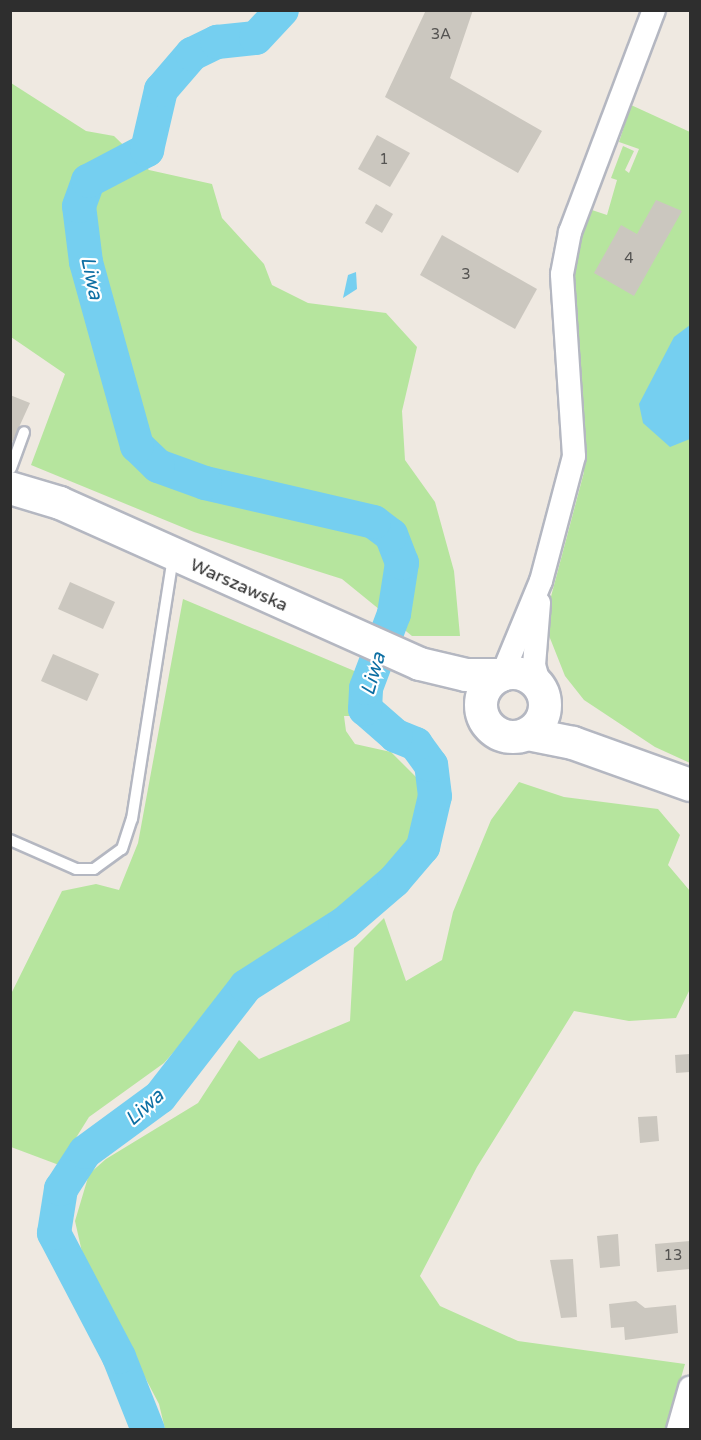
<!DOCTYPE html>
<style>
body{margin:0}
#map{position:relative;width:701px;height:1440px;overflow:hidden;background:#efe9e1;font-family:"Varela Round",sans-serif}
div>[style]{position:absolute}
.green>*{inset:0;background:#b6e59e}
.water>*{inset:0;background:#75cff0}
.river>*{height:34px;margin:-17px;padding:0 17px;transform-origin:17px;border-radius:17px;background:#75cff0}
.building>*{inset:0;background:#cbc7bf}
.roads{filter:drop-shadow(2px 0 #b4b7c1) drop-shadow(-2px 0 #b4b7c1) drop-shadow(0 2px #b4b7c1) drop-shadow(0 -2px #b4b7c1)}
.lane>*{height:10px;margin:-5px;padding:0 5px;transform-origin:5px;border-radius:5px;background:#fff}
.street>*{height:22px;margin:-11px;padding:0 11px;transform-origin:11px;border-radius:11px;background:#fff}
.secondary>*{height:32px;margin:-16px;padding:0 16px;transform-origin:16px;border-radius:16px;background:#fff}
.secondary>.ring{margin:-16px;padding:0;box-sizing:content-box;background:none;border:32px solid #fff;border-radius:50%}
span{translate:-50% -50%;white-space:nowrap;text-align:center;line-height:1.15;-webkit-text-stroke:4.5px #fff;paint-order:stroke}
.number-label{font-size:15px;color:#555452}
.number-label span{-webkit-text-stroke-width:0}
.street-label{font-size:18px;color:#2e2e2e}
.water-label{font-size:20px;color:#0d6fa3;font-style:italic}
.frame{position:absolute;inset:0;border:12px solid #2e2e2e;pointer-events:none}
</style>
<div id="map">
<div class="green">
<div style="clip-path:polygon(11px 83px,86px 131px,114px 136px,149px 170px,212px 184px,222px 218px,264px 264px,272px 285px,308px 303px,386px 313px,417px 347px,402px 411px,405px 460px,435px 502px,454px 571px,460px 636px,412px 636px,342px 579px,194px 532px,31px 465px,65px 374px,11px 337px)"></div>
<div style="clip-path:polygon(631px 105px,690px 132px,690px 763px,655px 747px,584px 700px,565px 676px,544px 623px,584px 472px,570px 281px,586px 208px,607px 215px,617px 180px,611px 178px,623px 146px,634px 151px,625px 170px,629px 173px,639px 149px,619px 142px)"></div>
<div style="clip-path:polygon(183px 599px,364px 675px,358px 716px,344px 716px,346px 731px,355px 744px,391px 752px,421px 782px,417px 839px,376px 888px,274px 960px,242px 974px,164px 1063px,89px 1117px,59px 1165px,11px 1147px,11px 994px,62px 891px,96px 884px,119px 890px,138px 843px)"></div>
<div style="clip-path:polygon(519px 782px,564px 797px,658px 809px,680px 835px,668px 865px,690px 891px,690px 989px,676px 1018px,629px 1021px,574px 1011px,477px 1167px,420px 1276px,440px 1306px,518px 1341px,685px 1364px,666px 1429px,165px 1429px,159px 1404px,84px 1261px,75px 1221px,89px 1174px,106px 1159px,198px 1103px,239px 1040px,259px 1059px,350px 1021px,354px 948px,384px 918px,406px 981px,442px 960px,453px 912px,491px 820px)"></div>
</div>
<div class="water">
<div style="clip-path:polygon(356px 272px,357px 289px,343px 298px,348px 275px)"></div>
<div style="clip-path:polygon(690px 325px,690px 439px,670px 447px,643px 423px,639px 404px,674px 337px)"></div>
</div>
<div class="river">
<div style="left:148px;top:1430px;width:79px;rotate:-111.7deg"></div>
<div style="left:119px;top:1357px;width:140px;rotate:-117.7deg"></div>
<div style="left:54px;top:1233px;width:45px;rotate:-81deg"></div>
<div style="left:61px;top:1189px;width:44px;rotate:-57deg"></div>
<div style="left:85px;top:1152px;width:93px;rotate:-36.3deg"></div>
<div style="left:160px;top:1097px;width:140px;rotate:-52.2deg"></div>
<div style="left:246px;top:986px;width:117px;rotate:-32.5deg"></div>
<div style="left:345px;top:923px;width:65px;rotate:-40.6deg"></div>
<div style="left:394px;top:881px;width:45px;rotate:-49.5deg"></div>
<div style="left:423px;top:847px;width:52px;rotate:-76.8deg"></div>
<div style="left:435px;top:796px;width:31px;rotate:-97deg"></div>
<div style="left:431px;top:765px;width:26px;rotate:-126deg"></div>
<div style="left:416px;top:744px;width:22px;rotate:-158deg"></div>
<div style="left:396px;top:736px;width:41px;rotate:-138.9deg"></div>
<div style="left:365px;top:709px;width:21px;rotate:-87deg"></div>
<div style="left:366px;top:688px;width:79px;rotate:-69.3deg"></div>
<div style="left:394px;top:614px;width:52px;rotate:-81.1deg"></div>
<div style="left:402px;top:563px;width:30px;rotate:-111deg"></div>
<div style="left:391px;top:535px;width:21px;rotate:-143deg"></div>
<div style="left:374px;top:522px;width:173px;rotate:-167deg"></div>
<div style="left:205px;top:483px;width:50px;rotate:-160.1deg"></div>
<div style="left:158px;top:466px;width:29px;rotate:-136deg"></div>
<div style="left:137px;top:446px;width:191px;rotate:-105.5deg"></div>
<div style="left:86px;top:262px;width:56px;rotate:-97.1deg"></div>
<div style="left:79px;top:206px;width:27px;rotate:-70deg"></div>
<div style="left:88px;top:181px;width:67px;rotate:-27.7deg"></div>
<div style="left:147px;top:150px;width:62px;rotate:-76.9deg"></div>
<div style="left:161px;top:90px;width:48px;rotate:-49.3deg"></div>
<div style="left:192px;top:54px;width:28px;rotate:-26deg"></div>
<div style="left:217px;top:42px;width:39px;rotate:-6deg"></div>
<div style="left:256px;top:38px;width:38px;rotate:-47deg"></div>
</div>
<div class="building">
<div style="clip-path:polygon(426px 10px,473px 10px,450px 78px,542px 131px,518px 173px,385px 97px)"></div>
<div style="clip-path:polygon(377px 135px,410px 153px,390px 187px,358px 169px)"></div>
<div style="clip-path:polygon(656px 200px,682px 211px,634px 296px,594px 273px,621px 225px,637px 234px)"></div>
<div style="clip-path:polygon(376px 204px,393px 214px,382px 233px,365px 223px)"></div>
<div style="clip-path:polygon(442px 235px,537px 289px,515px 329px,420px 275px)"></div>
<div style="clip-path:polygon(10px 395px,30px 403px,10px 447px)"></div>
<div style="clip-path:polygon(70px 582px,115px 602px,103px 629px,58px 609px)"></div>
<div style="clip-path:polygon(53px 654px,99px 674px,87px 701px,41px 681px)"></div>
<div style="clip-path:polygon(690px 1054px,690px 1072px,676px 1073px,675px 1055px)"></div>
<div style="clip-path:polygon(657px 1116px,659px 1141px,640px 1143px,638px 1117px)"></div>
<div style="clip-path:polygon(618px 1234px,620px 1266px,600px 1268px,597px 1236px)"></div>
<div style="clip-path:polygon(690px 1241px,690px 1269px,657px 1272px,655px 1244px)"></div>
<div style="clip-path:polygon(573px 1259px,577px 1317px,561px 1318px,550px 1260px)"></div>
<div style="clip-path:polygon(636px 1301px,645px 1308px,676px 1305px,678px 1333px,625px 1340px,624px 1327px,611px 1328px,609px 1304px)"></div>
</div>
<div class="roads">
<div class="lane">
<div style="left:11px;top:468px;width:38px;rotate:-70deg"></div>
<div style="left:10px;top:840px;width:72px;rotate:23.7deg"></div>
<div style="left:76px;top:869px;width:18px"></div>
<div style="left:94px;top:869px;width:34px;rotate:-36deg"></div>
<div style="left:122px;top:849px;width:32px;rotate:-72deg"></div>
<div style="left:132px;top:819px;width:266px;rotate:-81.1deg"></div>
</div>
<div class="street">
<div style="left:539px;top:603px;width:62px;rotate:94.6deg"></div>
<div style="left:534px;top:665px;width:26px;rotate:74deg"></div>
<div style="left:502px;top:675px;width:102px;rotate:-67.5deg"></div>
<div style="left:541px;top:581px;width:129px;rotate:-75.2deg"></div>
<div style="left:574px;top:456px;width:182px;rotate:-93.8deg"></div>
<div style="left:562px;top:274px;width:43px;rotate:-79.2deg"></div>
<div style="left:570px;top:232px;width:237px;rotate:-69.3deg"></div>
<div style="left:678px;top:1430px;width:44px;rotate:-74.1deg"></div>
</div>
<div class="secondary">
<div style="left:10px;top:488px;width:52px;rotate:16.7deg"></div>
<div style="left:60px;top:503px;width:394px;rotate:24.1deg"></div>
<div style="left:420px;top:664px;width:47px;rotate:13.4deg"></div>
<div style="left:466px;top:675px;width:36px"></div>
<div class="ring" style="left:481px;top:673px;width:32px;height:32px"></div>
<div style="left:528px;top:734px;width:46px;rotate:11.3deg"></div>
<div style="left:573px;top:743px;width:124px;rotate:19.7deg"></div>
</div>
</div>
<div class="number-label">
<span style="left:441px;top:35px">3A</span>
<span style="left:384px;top:160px">1</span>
<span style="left:629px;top:259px">4</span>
<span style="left:466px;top:275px">3</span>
<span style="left:673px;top:1256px">13</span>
</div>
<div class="street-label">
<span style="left:239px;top:585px;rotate:24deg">Warszawska</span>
</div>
<div class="water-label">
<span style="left:91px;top:278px;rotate:78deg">Liwa</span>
<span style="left:374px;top:674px;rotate:-74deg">Liwa</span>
<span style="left:145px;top:1108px;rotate:-42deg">Liwa</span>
</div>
<div class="frame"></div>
</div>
